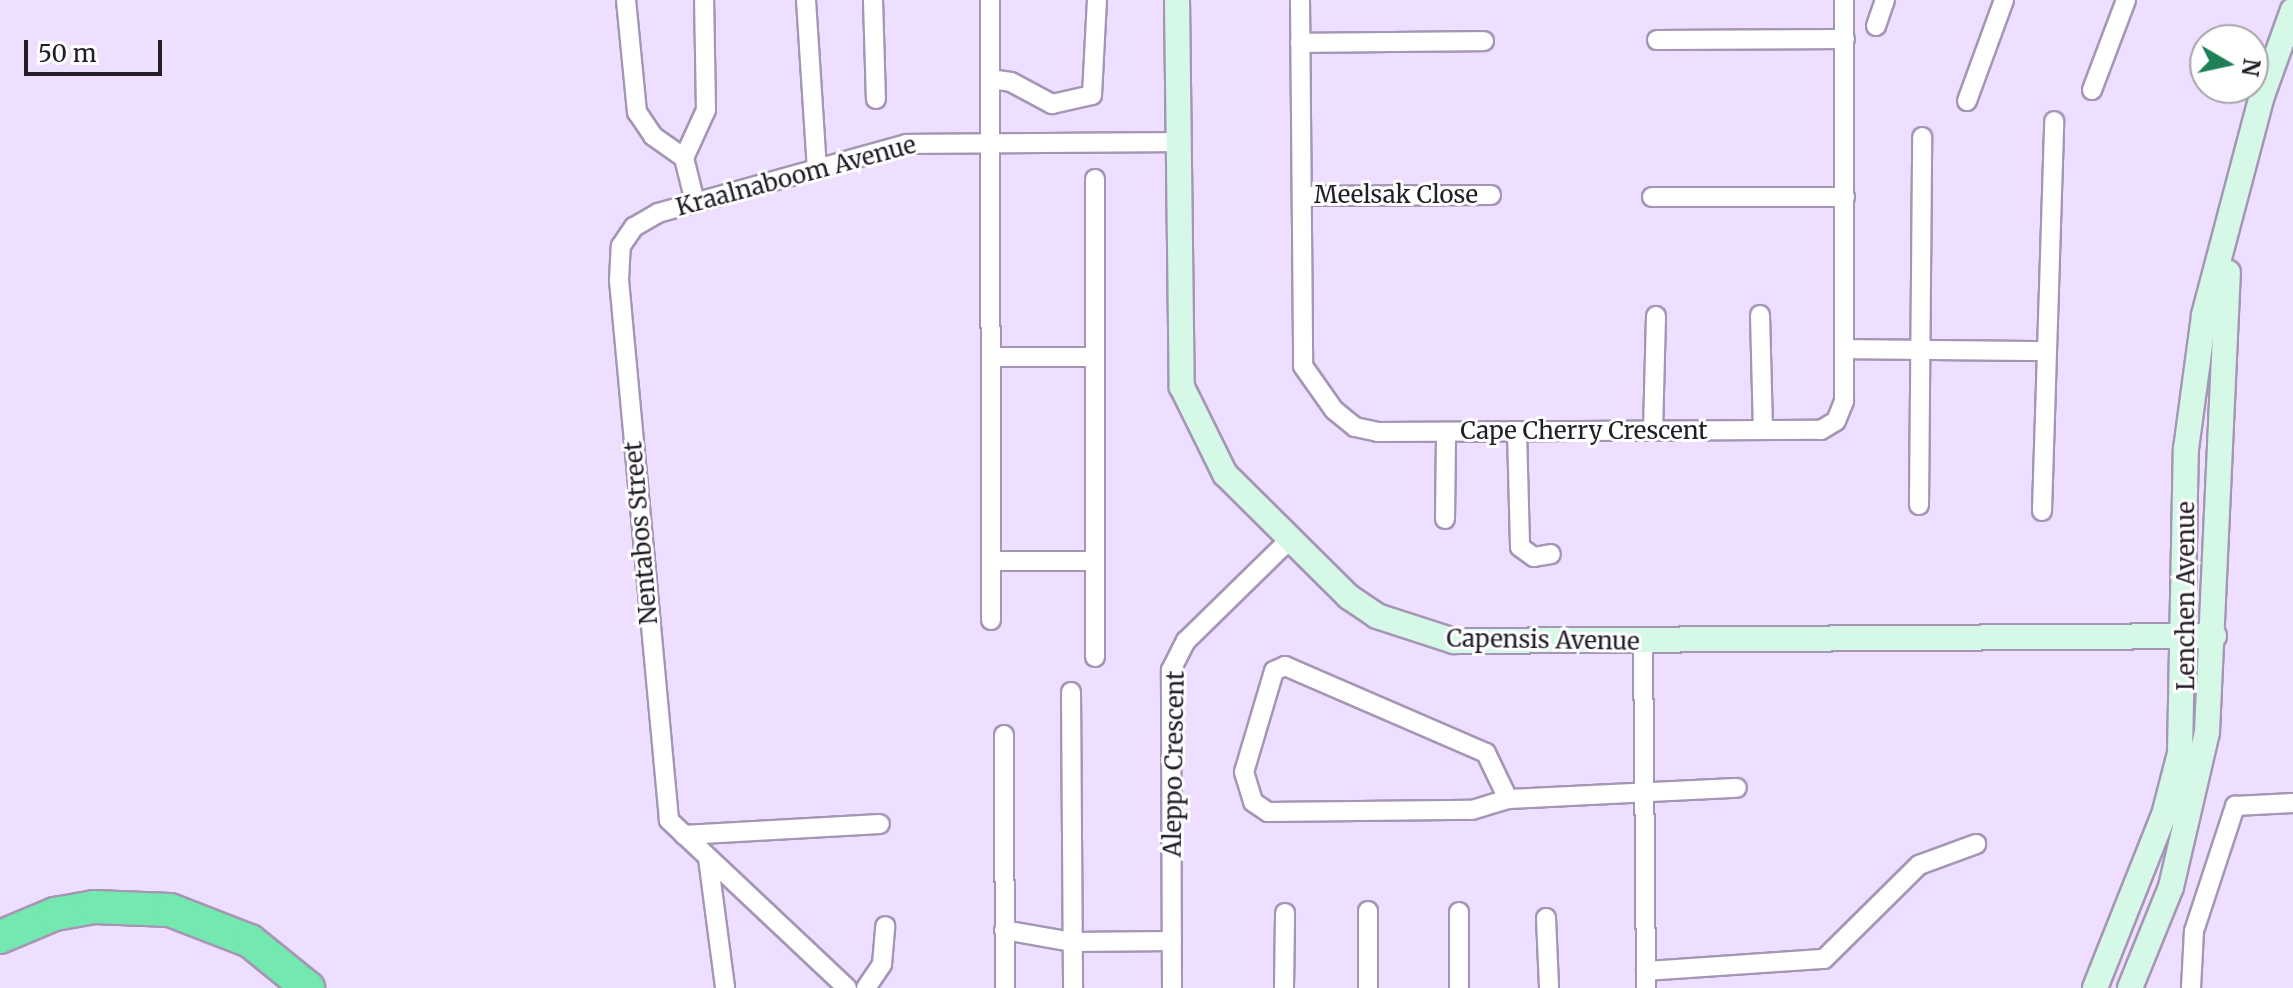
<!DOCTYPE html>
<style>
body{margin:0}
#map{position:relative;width:2293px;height:988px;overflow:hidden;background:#eedeff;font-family:Merriweather,serif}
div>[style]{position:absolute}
.roads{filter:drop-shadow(2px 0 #a696b5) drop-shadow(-2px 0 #a696b5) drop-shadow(0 2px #a696b5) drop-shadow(0 -2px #a696b5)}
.street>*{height:18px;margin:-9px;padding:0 9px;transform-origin:9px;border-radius:9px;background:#fff}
.secondary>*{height:24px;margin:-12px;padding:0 12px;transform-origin:12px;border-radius:12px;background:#d5f8e7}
.highway>*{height:32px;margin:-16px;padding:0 16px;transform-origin:16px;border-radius:16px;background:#73e8af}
span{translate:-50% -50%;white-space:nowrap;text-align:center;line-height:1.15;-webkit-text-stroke:6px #fff;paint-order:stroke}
.street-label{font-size:24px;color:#231d28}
.north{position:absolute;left:2189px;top:24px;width:80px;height:80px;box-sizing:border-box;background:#fff;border:2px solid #a7a5a9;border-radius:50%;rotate:99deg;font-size:22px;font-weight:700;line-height:32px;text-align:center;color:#231d28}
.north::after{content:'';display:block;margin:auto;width:28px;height:36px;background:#1f7f57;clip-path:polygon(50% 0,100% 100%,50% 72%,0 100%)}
.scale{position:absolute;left:24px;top:40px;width:138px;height:36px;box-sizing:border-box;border:4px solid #231d28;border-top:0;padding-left:10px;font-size:24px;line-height:28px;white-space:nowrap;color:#231d28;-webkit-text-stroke:6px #fff;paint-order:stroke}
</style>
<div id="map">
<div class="roads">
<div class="street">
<div style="left:626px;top:0;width:113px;rotate:84.4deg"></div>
<div style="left:637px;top:112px;width:29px;rotate:56deg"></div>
<div style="left:653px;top:136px;width:38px;rotate:35deg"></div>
<div style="left:806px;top:0;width:170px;rotate:86.3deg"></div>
<div style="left:873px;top:0;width:99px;rotate:88.3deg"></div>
<div style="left:990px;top:0;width:620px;rotate:89.91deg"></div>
<div style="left:1300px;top:0;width:366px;rotate:89.5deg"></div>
<div style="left:1303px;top:366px;width:54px;rotate:54.8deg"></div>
<div style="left:1334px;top:410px;width:27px;rotate:39deg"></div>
<div style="left:1355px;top:427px;width:24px;rotate:12deg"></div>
<div style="left:1378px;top:432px;width:443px;rotate:-0.3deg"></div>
<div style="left:1821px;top:430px;width:17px;rotate:-31deg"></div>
<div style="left:1836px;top:421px;width:22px;rotate:-68deg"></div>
<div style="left:1844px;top:401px;width:401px;rotate:-90deg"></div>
<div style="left:1876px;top:26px;width:28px;rotate:-71deg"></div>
<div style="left:1657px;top:40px;width:188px;rotate:-0.3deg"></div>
<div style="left:1300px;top:43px;width:184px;rotate:-0.6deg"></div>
<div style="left:990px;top:79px;width:21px;rotate:8deg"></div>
<div style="left:1011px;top:82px;width:47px;rotate:28.2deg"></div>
<div style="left:1052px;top:104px;width:41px;rotate:-12.7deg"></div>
<div style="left:1092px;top:95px;width:95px;rotate:-87deg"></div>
<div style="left:2092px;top:90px;width:96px;rotate:-69.3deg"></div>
<div style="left:1967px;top:101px;width:108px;rotate:-69.9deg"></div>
<div style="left:1095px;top:179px;width:478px;rotate:90deg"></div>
<div style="left:1302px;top:196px;width:189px;rotate:-0.3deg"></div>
<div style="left:1652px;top:197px;width:193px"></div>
<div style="left:695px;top:202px;width:45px;rotate:-104deg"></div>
<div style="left:684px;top:158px;width:53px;rotate:-65.4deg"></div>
<div style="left:706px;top:110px;width:110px;rotate:-91deg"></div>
<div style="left:1760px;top:315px;width:115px;rotate:88.5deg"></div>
<div style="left:1844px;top:349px;width:203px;rotate:0.6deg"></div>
<div style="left:992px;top:357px;width:103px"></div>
<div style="left:1517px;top:431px;width:116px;rotate:88.5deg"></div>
<div style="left:1520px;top:547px;width:17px;rotate:36deg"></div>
<div style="left:1534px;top:557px;width:17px;rotate:-10deg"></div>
<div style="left:1653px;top:431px;width:115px;rotate:-88.5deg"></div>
<div style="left:1919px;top:505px;width:368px;rotate:-89.5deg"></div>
<div style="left:2042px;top:511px;width:390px;rotate:-88.2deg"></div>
<div style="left:1445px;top:519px;width:87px;rotate:-89.3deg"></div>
<div style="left:992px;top:561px;width:103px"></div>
<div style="left:1643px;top:641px;width:347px;rotate:89.5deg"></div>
<div style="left:1071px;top:692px;width:296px;rotate:89.6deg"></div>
<div style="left:1004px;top:735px;width:253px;rotate:89.8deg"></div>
<div style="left:1508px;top:799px;width:51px;rotate:-115.6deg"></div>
<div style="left:1486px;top:753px;width:219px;rotate:-156.6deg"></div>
<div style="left:1285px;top:666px;width:12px;rotate:156deg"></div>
<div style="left:1274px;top:671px;width:105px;rotate:106.5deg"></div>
<div style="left:1244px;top:772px;width:31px;rotate:73deg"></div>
<div style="left:1253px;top:802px;width:18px;rotate:34deg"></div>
<div style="left:1268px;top:812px;width:204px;rotate:-0.6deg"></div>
<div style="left:1472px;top:810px;width:38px;rotate:-17deg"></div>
<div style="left:1508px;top:799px;width:229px;rotate:-2.8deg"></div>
<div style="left:684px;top:835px;width:196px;rotate:-3.2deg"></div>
<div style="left:708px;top:858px;width:131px;rotate:82.5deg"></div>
<div style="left:1368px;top:911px;width:77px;rotate:90deg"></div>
<div style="left:1459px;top:912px;width:76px;rotate:90deg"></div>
<div style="left:1546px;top:918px;width:70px;rotate:87.5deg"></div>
<div style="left:1004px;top:930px;width:70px;rotate:9.9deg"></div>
<div style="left:1073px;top:942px;width:99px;rotate:-0.6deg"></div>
<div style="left:1646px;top:971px;width:178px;rotate:-3.9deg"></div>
<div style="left:1824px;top:959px;width:134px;rotate:-44.7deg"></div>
<div style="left:1919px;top:865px;width:61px;rotate:-20.2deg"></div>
<div style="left:847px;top:988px;width:245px;rotate:-136.7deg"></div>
<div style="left:669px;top:820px;width:542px;rotate:-95.29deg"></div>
<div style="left:619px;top:280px;width:34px;rotate:-87deg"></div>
<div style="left:621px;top:246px;width:23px;rotate:-56deg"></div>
<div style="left:634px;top:227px;width:28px;rotate:-30deg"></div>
<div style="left:658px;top:213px;width:257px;rotate:-15.5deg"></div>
<div style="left:906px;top:144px;width:271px;rotate:-0.4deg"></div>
<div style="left:866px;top:988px;width:29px;rotate:-56deg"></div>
<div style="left:882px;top:964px;width:38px;rotate:-85deg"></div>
<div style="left:1172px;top:988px;width:318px;rotate:-90.2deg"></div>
<div style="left:1171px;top:670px;width:33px;rotate:-63deg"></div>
<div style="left:1186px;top:641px;width:147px;rotate:-44.4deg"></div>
<div style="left:1284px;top:988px;width:75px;rotate:-89.2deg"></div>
<div style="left:2191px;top:988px;width:57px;rotate:-87deg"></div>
<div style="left:2194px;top:931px;width:132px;rotate:-71.8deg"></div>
<div style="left:2235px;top:806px;width:58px;rotate:-3deg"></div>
</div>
<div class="secondary">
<div style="left:1177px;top:0;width:387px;rotate:89.3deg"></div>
<div style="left:1182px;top:387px;width:97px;rotate:63.7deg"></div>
<div style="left:1225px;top:474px;width:175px;rotate:44.8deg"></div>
<div style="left:1349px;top:597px;width:34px;rotate:34deg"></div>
<div style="left:1377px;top:616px;width:81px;rotate:18deg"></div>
<div style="left:1454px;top:641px;width:760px;rotate:-0.38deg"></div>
<div style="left:2095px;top:988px;width:186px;rotate:-68.3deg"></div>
<div style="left:2164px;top:815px;width:64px;rotate:-75.5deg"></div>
<div style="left:2180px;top:753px;width:304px;rotate:-88.9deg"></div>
<div style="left:2186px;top:449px;width:135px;rotate:-82.3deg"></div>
<div style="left:2204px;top:315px;width:227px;rotate:-75.2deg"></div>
<div style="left:2262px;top:96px;width:91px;rotate:-70.2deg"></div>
<div style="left:2130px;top:988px;width:109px;rotate:-67.9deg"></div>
<div style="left:2171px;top:887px;width:159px;rotate:-76.9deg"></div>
<div style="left:2207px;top:732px;width:460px;rotate:-87.4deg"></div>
</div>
<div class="highway">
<div style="left:0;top:937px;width:60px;rotate:-22.7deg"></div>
<div style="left:55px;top:914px;width:40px;rotate:-10deg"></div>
<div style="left:94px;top:907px;width:76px;rotate:2.3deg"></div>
<div style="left:170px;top:910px;width:86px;rotate:21.2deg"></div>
<div style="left:250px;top:941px;width:75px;rotate:39deg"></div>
</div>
</div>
<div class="street-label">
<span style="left:796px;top:176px;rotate:-15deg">Kraalnaboom Avenue</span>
<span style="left:1396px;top:195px">Meelsak Close</span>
<span style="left:1584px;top:431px">Cape Cherry Crescent</span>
<span style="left:641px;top:533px;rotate:-95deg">Nentabos Street</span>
<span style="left:2186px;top:596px;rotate:-90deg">Lenchen Avenue</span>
<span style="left:1543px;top:640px;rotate:1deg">Capensis Avenue</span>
<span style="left:1174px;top:764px;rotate:-89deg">Aleppo Crescent</span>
</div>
<div class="north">N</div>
<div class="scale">50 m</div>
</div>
